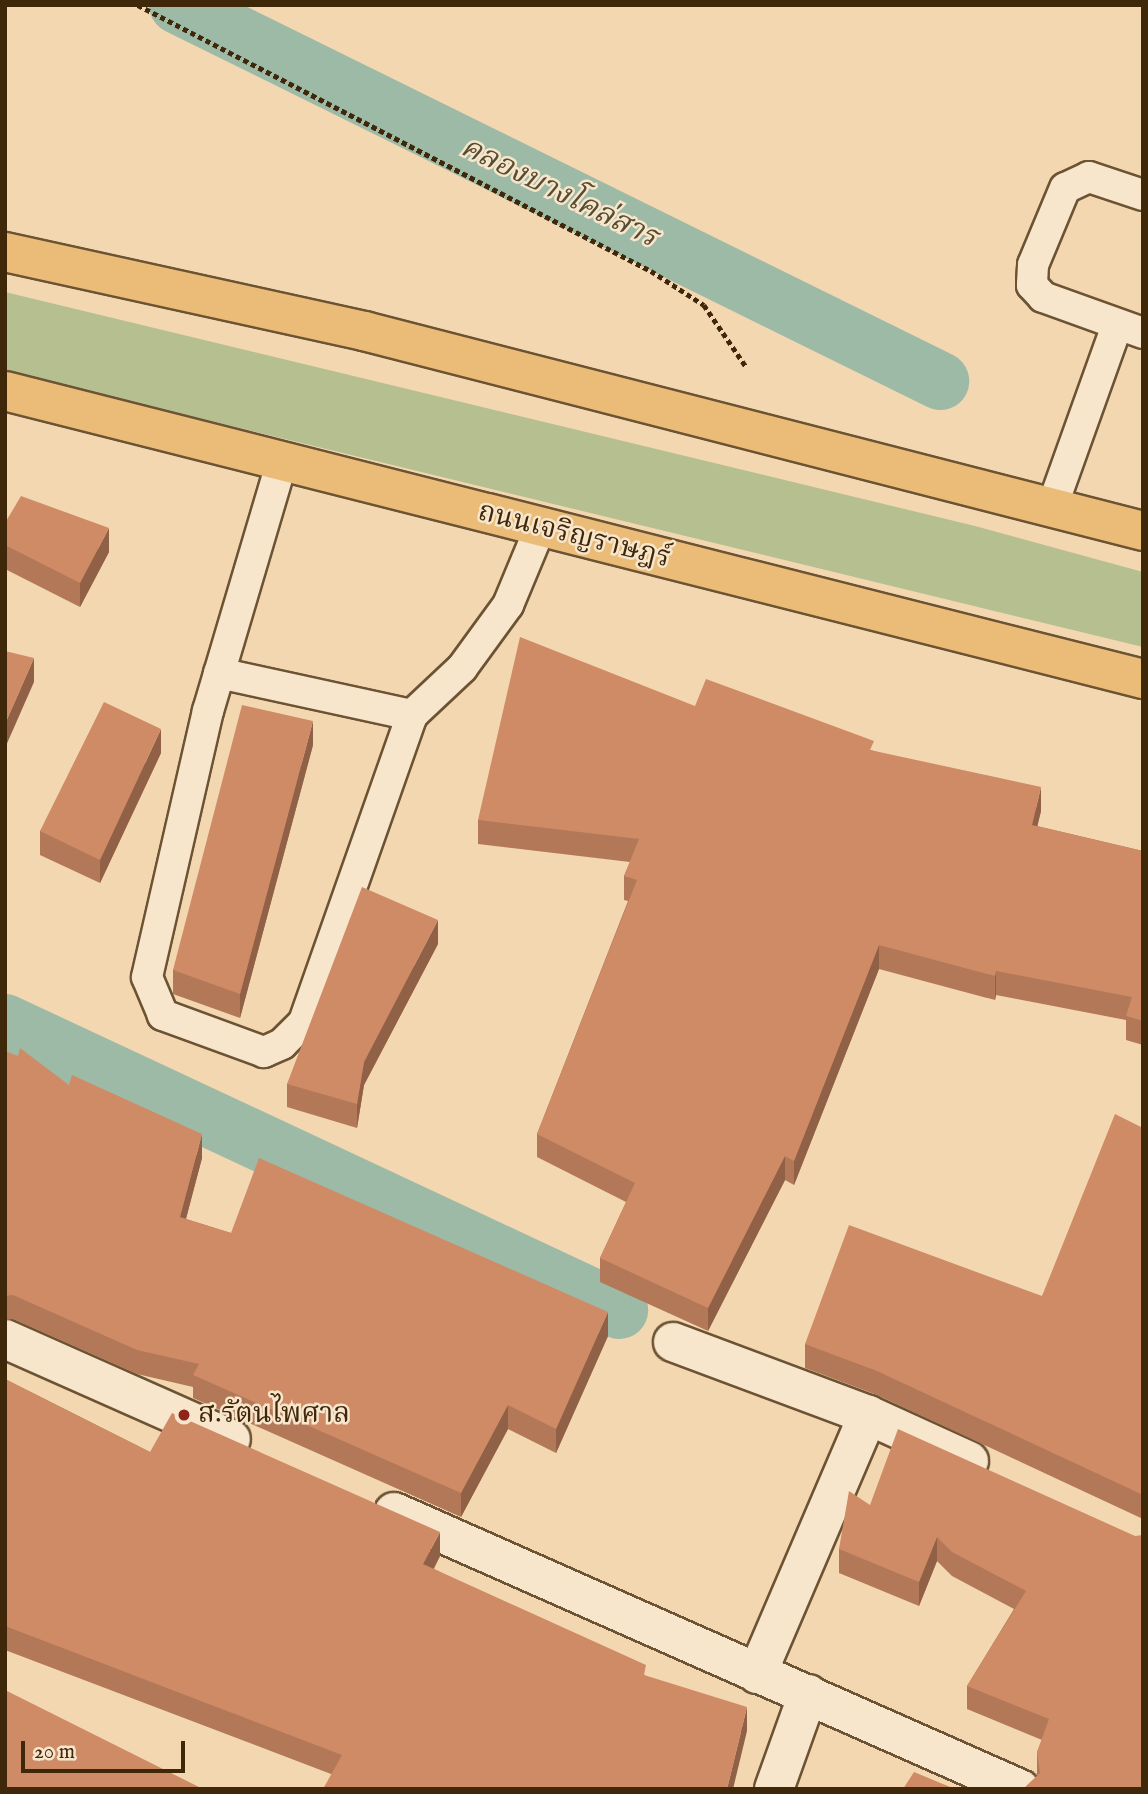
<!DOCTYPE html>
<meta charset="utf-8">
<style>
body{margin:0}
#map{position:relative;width:1148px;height:1794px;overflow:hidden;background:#f3d7b0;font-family:"IM FELL English","Noto Serif Thai",serif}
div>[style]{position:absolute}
.green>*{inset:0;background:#b5bf8f}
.canal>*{height:58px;margin:-29px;padding:0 29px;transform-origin:29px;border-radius:29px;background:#9dbaa6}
.path>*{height:4.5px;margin-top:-2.25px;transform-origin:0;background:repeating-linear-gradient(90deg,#3f2709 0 5px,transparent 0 8.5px)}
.roads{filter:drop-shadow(2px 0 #6c5333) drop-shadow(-2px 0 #6c5333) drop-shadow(0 2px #6c5333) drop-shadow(0 -2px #6c5333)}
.service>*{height:30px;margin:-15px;padding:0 15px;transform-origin:15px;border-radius:15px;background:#f7e5cc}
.minor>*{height:38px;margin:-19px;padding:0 19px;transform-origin:19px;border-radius:19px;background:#f7e5cc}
.primary>*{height:38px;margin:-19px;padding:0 19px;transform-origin:19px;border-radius:19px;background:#eabc78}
.wall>*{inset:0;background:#b27858}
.shaded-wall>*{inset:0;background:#916147}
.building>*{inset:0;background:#cf8b66}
.dots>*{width:19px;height:19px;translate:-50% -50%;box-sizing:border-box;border:4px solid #f7e5cc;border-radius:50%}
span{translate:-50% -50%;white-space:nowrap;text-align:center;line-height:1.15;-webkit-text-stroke:5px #f7e5cc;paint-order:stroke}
.street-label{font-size:28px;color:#3f2709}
.poi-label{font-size:28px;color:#3f2709}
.left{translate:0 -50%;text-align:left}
.water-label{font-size:30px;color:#564c30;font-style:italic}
.frame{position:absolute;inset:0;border:7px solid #3f2709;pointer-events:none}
.scale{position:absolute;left:21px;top:1741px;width:164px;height:32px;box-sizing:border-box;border:4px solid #3f2709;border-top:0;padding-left:9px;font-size:21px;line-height:24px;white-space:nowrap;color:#3f2709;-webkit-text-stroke:5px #f7e5cc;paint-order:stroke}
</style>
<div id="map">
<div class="green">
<div style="clip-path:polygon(5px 292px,975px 526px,1143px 572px,1143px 647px,5px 371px)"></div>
</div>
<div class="canal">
<div style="left:178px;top:5px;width:850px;rotate:26.26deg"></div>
<div style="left:5px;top:1023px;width:678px;rotate:25.05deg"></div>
</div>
<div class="path">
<div style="left:138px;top:5px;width:578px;rotate:27.41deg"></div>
<div style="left:651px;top:271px;width:63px;rotate:32.7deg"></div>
<div style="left:704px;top:305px;width:76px;rotate:55.7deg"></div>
</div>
<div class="roads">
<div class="service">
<div style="left:1143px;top:195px;width:57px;rotate:-161.6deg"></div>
<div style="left:1089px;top:177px;width:26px;rotate:155deg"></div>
<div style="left:1065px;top:188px;width:83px;rotate:112.6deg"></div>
<div style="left:1033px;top:265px;width:20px;rotate:93deg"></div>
<div style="left:1032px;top:285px;width:16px;rotate:47deg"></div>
<div style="left:1043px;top:297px;width:106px;rotate:19.8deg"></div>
<div style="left:1052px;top:507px;width:193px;rotate:-70.3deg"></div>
<div style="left:219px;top:673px;width:198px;rotate:12.3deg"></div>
<div style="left:412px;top:715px;width:325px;rotate:109.4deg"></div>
<div style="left:304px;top:1022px;width:31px;rotate:135deg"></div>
<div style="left:282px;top:1044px;width:20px;rotate:156deg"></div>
<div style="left:264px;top:1052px;width:108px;rotate:-159.9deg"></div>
<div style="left:163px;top:1015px;width:41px;rotate:-112.8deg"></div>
<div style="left:147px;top:977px;width:273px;rotate:-77.1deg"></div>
<div style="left:208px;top:711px;width:261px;rotate:-73.5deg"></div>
<div style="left:412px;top:715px;width:69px;rotate:-43.2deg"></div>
<div style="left:462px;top:668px;width:78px;rotate:-53.9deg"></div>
<div style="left:508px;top:605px;width:83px;rotate:-67.4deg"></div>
</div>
<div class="minor">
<div style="left:5px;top:1339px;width:247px;rotate:23.9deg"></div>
<div style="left:673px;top:1342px;width:208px;rotate:20.5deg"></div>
<div style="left:868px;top:1415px;width:111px;rotate:24.5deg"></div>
<div style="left:394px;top:1512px;width:685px;rotate:23.87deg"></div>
<div style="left:757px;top:1674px;width:282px;rotate:-66.8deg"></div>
<div style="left:774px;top:1789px;width:101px;rotate:-70.3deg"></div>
</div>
<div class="primary">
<div style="left:5px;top:252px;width:368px;rotate:12.4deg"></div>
<div style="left:364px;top:331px;width:804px;rotate:14.4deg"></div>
<div style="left:5px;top:391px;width:1174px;rotate:14.2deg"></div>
</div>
</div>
<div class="wall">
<div style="clip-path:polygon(5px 523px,109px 552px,80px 607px,5px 569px)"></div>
<div style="clip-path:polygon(695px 706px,874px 751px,1041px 811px,1037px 826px,1143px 851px,1143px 1045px,1126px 1040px,1126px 1020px,996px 995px,995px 1000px,879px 969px,794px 1185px,785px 1180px,708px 1331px,600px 1282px,600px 1258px,626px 1202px,537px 1157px,537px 1134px,628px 901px,624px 900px,624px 876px,630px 862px,478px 844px,478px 820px)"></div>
<div style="clip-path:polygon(313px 745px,240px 1018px,173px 994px,173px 970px)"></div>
<div style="clip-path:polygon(161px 753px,100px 883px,40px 855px,40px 831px)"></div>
<div style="clip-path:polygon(438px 944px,364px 1085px,357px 1128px,287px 1107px,287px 1084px)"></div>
<div style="clip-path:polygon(5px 1051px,202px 1158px,186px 1219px,231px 1233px,608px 1336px,556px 1453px,508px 1429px,461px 1517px,193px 1398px,193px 1387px,137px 1374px,13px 1319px,5px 1320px)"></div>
<div style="clip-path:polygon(1143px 1128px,1143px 1519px,877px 1395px,805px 1368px,805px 1344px,1042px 1296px)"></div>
<div style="clip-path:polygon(5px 1379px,150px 1452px,440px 1556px,434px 1569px,646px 1676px,747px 1731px,331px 1774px,5px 1650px)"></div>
<div style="clip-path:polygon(870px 1505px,1135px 1536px,1143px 1789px,1037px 1776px,1037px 1752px,1042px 1740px,967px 1709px,967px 1686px,1014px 1609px,952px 1576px,937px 1561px,919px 1606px,839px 1573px,839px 1549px)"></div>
</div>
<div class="shaded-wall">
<div style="clip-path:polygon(109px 528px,109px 552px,80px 607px,80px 583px)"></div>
<div style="clip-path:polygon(34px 658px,34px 682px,5px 748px,5px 724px)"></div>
<div style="clip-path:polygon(313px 721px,313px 745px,240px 1018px,240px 994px)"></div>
<div style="clip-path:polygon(161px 729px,161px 753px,100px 883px,100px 860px)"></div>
<div style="clip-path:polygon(1041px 787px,1041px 811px,1032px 849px,1032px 825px)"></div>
<div style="clip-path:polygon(438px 920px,438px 944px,364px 1085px,357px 1128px,357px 1104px,364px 1062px)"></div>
<div style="clip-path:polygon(879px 945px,879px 969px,794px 1185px,794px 1161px)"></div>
<div style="clip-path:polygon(996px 971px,996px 995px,995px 1000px,995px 976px)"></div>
<div style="clip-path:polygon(202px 1134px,202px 1158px,180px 1241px,180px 1217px)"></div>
<div style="clip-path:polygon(785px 1156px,785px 1180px,708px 1331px,708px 1308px)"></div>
<div style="clip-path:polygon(608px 1312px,608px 1336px,556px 1453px,556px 1429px)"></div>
<div style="clip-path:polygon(508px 1405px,508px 1429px,461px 1517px,461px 1493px)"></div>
<div style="clip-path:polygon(440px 1532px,440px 1556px,423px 1588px,423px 1564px)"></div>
<div style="clip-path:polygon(937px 1537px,937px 1561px,919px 1606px,919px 1582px)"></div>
<div style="clip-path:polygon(747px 1707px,747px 1731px,733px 1789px,727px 1789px)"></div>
</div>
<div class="building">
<div style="clip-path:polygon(21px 496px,109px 528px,80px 583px,5px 545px,5px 523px)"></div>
<div style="clip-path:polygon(520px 637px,695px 706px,706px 679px,874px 741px,870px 750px,1041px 787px,1032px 825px,1143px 851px,1143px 1021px,1126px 1016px,1132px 997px,996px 971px,995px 976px,879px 945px,794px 1161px,785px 1156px,708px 1308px,600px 1258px,635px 1183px,537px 1134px,637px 880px,624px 876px,639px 839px,478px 820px)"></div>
<div style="clip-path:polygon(5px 651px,34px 658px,5px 724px)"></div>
<div style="clip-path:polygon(104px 702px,161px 729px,100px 860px,40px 831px)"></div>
<div style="clip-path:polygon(242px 705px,313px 721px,240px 994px,173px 970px)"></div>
<div style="clip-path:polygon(362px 887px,438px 920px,364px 1062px,357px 1104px,287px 1084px)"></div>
<div style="clip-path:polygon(20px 1048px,69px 1085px,72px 1075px,202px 1134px,180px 1217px,231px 1233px,259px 1158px,608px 1312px,556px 1429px,508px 1405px,461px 1493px,193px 1375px,199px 1364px,137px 1350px,13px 1295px,5px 1296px,5px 1051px,18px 1056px)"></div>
<div style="clip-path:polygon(1115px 1114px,1143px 1128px,1143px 1495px,877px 1371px,805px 1344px,849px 1225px,1042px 1296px)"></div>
<div style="clip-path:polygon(5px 1379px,150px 1452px,172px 1413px,440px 1532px,423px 1564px,646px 1665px,644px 1675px,747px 1707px,727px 1789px,323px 1789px,342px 1755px,5px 1626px)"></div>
<div style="clip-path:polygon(898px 1429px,1135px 1536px,1143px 1535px,1143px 1789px,1025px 1789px,1026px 1786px,1040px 1773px,1037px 1752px,1049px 1719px,967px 1686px,1026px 1591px,952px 1552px,937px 1537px,919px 1582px,839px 1549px,849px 1491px,870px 1505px)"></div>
<div style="clip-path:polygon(5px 1690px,203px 1789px,5px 1789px)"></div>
<div style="clip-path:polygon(914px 1772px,955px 1789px,903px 1789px)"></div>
</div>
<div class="dots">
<div style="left:184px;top:1415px;background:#8f2418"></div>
</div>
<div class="street-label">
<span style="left:574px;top:536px;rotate:14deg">ถนนเจริญราษฎร์</span>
</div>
<div class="poi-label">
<span class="left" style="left:198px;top:1415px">ส.รัตนไพศาล</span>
</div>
<div class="water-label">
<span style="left:559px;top:193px;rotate:26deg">คลองบางโคล่สาร</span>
</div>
<div class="frame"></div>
<div class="scale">20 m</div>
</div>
